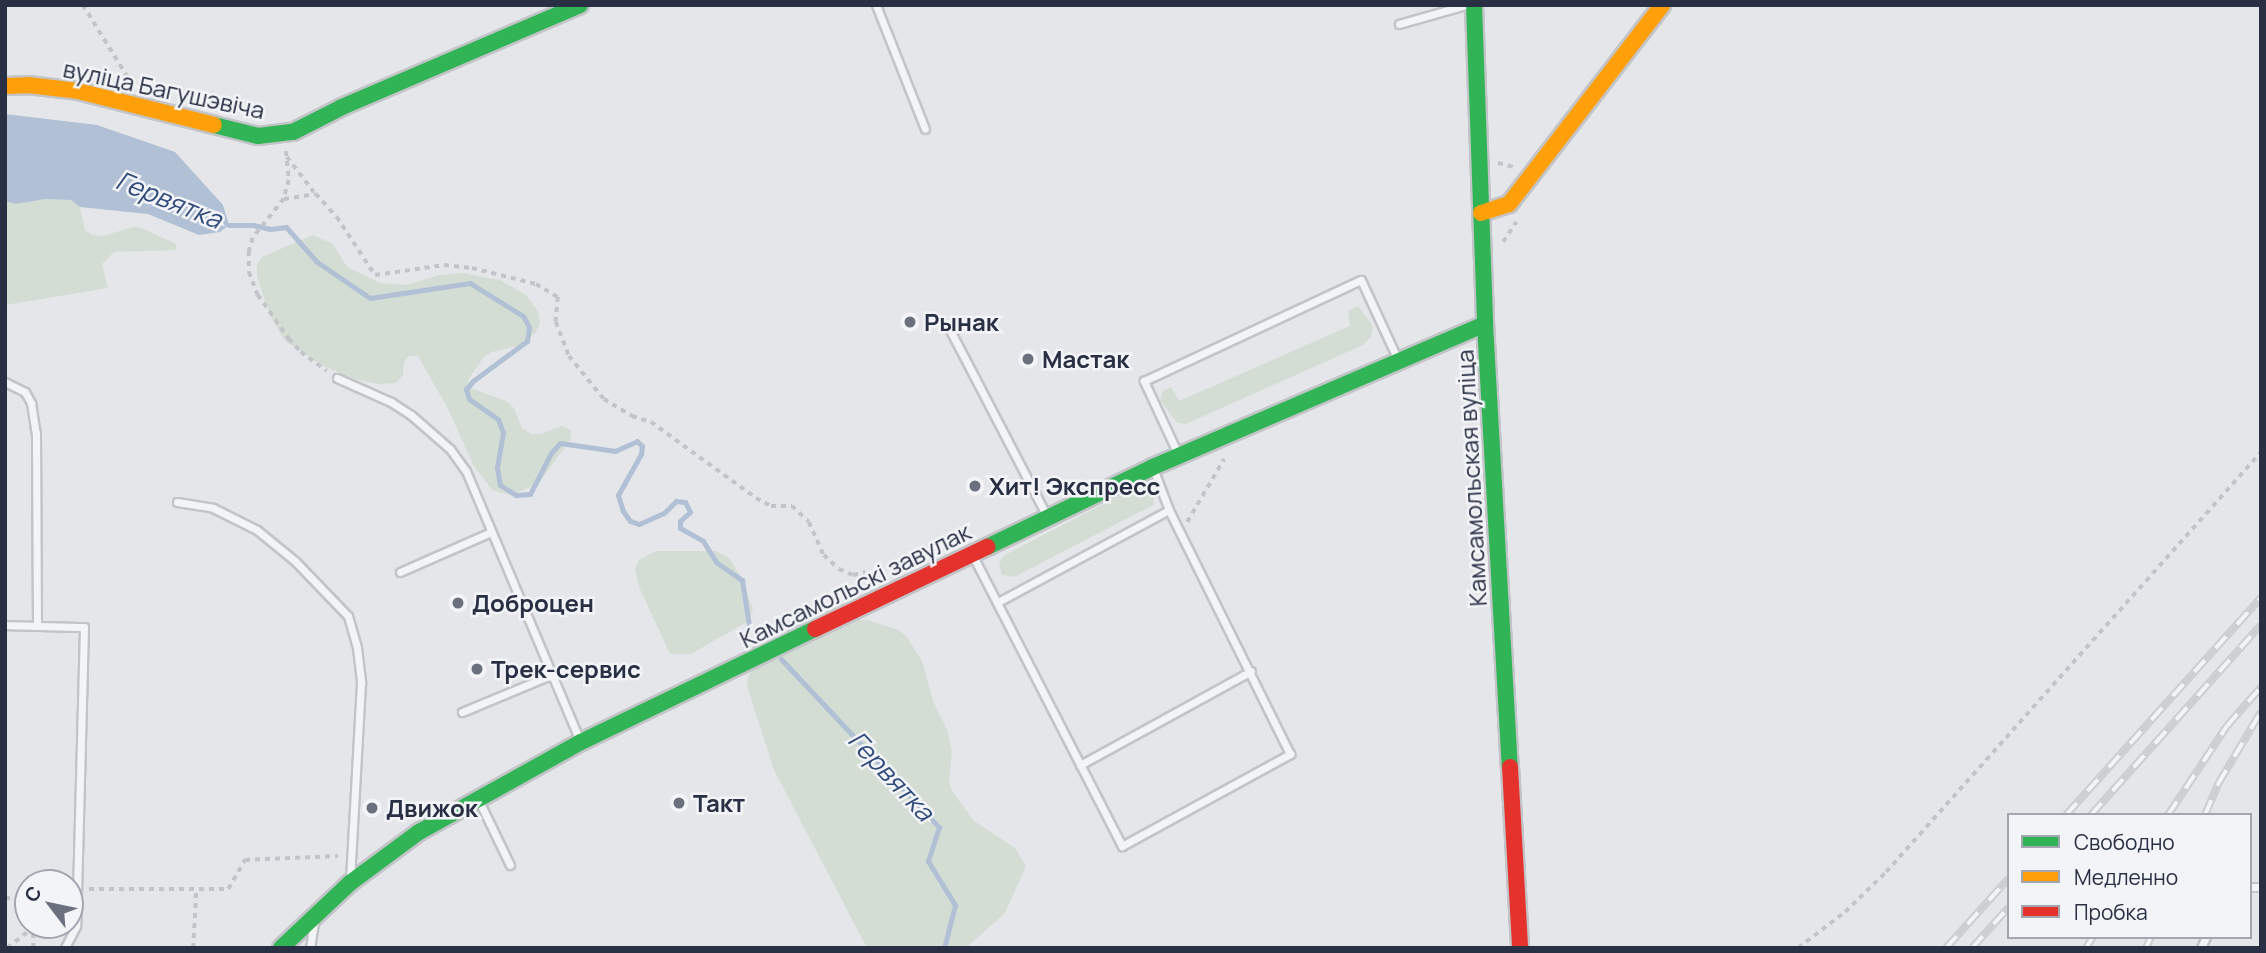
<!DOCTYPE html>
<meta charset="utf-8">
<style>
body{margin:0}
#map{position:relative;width:2266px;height:953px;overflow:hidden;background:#e4e6e9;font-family:Manrope,sans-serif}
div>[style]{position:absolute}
.green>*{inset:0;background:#d4ddd4}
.water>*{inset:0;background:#b1c0d5}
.stream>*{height:5px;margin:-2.5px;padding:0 2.5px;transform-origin:2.5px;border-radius:2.5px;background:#b1c0d5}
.path>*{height:3.5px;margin-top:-1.75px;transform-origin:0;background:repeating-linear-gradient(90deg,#c3c4c9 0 5px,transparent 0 10px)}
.roads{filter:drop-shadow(2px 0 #c2c4c7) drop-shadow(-2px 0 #c2c4c7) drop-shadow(0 2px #c2c4c7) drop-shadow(0 -2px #c2c4c7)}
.lane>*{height:7px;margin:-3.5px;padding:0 3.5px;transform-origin:3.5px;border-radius:3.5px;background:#f3f4f6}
.fast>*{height:16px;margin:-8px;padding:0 8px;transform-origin:8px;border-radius:8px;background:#30b455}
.slow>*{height:16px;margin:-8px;padding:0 8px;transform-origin:8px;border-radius:8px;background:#ff9f0a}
.jam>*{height:16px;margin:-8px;padding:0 8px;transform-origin:8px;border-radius:8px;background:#e5322d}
.rail>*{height:8px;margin-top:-4px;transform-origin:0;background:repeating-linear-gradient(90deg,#f2f4f8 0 16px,#ccced1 0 32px);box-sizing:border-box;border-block:2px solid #ccced1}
.dots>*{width:19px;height:19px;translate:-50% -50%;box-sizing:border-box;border:4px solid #f2f4f8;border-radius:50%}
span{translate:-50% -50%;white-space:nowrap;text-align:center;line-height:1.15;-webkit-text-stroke:5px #f2f4f8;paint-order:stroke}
.street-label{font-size:24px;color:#293044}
.poi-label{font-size:24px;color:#293044;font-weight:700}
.left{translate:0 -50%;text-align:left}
.water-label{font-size:26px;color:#314b7b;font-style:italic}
.frame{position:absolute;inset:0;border:7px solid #293044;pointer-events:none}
.legend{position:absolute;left:2007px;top:813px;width:245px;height:126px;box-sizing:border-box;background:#f2f4f8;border:2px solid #a2a6b0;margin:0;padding:9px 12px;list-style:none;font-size:21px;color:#293044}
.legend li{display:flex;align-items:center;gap:14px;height:35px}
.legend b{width:35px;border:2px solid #a2a6b0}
.north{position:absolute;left:14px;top:869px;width:70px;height:70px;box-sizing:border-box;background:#f2f4f8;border:2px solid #a2a6b0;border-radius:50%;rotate:302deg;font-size:19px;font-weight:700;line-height:28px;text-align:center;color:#293044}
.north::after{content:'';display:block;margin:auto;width:24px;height:32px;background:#6a707e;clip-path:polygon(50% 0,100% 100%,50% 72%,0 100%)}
</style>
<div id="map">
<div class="green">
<div style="clip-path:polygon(45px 199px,71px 200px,80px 207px,85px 230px,92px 235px,103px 236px,133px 227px,142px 228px,176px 244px,176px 250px,114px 252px,102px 264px,108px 288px,5px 305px,5px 201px,16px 204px)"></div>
<div style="clip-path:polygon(313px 235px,333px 244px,347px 267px,380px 283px,407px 285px,439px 275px,461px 273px,500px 280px,526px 295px,538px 311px,540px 323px,536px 332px,522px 345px,492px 352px,484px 357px,469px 378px,468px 387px,506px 401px,514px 408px,522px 428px,531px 434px,541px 434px,562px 426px,571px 430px,570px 440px,538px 484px,510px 495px,492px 490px,474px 466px,447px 407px,418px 356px,408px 356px,404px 362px,403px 375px,396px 383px,378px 384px,355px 379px,321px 365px,285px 341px,270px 316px,257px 276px,257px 265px,262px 257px)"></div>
<div style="clip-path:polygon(1358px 306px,1373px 326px,1371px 337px,1363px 345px,1186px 424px,1177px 423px,1160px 400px,1163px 391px,1171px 387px,1179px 401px,1350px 326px,1348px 311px)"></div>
<div style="clip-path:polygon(1140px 485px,1155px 494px,1153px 505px,1014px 577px,1002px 575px,999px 565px,1003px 556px)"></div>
<div style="clip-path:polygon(656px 551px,716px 551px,729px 558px,741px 577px,753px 610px,747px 622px,691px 654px,670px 654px,639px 587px,635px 569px,639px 560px)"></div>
<div style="clip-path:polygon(849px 620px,868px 620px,898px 630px,906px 636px,922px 661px,933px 701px,947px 730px,952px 751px,949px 782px,952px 791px,974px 821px,1015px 848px,1026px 866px,1005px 913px,966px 948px,867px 948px,774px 770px,747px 686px,749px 675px,753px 670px)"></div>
</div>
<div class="water">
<div style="clip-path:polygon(5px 114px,97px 125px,175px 152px,223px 205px,229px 225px,220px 232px,199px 235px,148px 214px,80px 207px,71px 200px,45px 199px,16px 204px,5px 201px)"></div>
</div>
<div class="stream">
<div style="left:229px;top:225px;width:24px"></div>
<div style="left:253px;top:225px;width:18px;rotate:13deg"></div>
<div style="left:271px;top:229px;width:15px;rotate:-8deg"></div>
<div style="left:286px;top:227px;width:47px;rotate:48.5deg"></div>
<div style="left:317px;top:262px;width:64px;rotate:34.2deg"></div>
<div style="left:370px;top:298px;width:101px;rotate:-8.5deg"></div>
<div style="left:470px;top:283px;width:62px;rotate:31.9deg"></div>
<div style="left:523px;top:316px;width:13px;rotate:61deg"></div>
<div style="left:529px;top:327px;width:14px;rotate:98deg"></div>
<div style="left:527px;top:341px;width:67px;rotate:143.5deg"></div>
<div style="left:473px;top:381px;width:11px;rotate:131deg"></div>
<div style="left:466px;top:389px;width:10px;rotate:73deg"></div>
<div style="left:469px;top:399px;width:35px;rotate:35deg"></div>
<div style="left:498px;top:419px;width:15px;rotate:70deg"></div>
<div style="left:503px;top:433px;width:36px;rotate:100deg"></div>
<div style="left:497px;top:468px;width:17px;rotate:80deg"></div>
<div style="left:500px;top:485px;width:19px;rotate:32deg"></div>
<div style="left:516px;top:495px;width:14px;rotate:-4deg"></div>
<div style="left:530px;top:494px;width:46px;rotate:-62.9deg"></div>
<div style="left:551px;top:453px;width:13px;rotate:-48deg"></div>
<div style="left:560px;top:443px;width:56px;rotate:8.3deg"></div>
<div style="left:615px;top:451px;width:24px;rotate:-24deg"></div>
<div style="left:637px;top:441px;width:7px;rotate:45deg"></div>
<div style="left:642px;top:446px;width:8px;rotate:97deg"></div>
<div style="left:641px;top:454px;width:47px;rotate:119.3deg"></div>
<div style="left:618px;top:495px;width:17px;rotate:73deg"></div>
<div style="left:623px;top:511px;width:12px;rotate:55deg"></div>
<div style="left:630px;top:521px;width:9px;rotate:18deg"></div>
<div style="left:639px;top:524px;width:27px;rotate:-24deg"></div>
<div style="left:664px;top:513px;width:17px;rotate:-45deg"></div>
<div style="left:676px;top:501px;width:9px;rotate:6deg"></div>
<div style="left:685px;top:502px;width:11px;rotate:63deg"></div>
<div style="left:690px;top:512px;width:13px;rotate:138deg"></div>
<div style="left:680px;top:521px;width:7px;rotate:90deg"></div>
<div style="left:680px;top:528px;width:26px;rotate:29deg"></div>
<div style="left:703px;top:541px;width:25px;rotate:58deg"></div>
<div style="left:716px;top:562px;width:32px;rotate:35deg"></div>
<div style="left:742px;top:580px;width:47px;rotate:81.3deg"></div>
<div style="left:781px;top:659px;width:231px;rotate:46.8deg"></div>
<div style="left:939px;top:827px;width:36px;rotate:108deg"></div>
<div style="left:928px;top:861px;width:52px;rotate:58.5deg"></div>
<div style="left:955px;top:905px;width:44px;rotate:104.3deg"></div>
</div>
<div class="path">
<div style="left:83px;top:5px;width:93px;rotate:58.2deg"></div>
<div style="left:286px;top:151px;width:29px;rotate:84deg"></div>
<div style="left:289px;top:180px;width:20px;rotate:105deg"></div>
<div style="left:284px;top:199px;width:50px;rotate:128.5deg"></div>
<div style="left:253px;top:238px;width:14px;rotate:107deg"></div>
<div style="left:249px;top:251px;width:21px;rotate:90deg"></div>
<div style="left:249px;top:272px;width:25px;rotate:69deg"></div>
<div style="left:258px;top:295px;width:54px;rotate:54.8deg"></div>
<div style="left:289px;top:339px;width:18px;rotate:47deg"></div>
<div style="left:301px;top:352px;width:32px;rotate:36deg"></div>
<div style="left:287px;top:157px;width:44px;rotate:52.4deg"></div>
<div style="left:1498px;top:163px;width:16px;rotate:14deg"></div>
<div style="left:284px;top:199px;width:32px;rotate:-9deg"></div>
<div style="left:316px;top:194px;width:31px;rotate:48deg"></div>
<div style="left:337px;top:217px;width:69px;rotate:56.8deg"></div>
<div style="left:375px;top:275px;width:70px;rotate:-8.2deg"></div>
<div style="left:444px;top:265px;width:28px;rotate:6deg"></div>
<div style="left:472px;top:268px;width:66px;rotate:14deg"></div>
<div style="left:536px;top:284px;width:26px;rotate:31deg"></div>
<div style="left:558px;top:297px;width:25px;rotate:95deg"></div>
<div style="left:556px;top:322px;width:36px;rotate:69deg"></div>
<div style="left:569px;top:356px;width:55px;rotate:50.9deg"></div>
<div style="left:604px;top:399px;width:33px;rotate:31deg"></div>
<div style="left:632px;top:416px;width:20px;rotate:18deg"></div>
<div style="left:651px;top:422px;width:130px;rotate:35.9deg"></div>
<div style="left:756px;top:498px;width:17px;rotate:28deg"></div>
<div style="left:771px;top:506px;width:21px"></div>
<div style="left:792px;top:506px;width:23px;rotate:43deg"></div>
<div style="left:809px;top:522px;width:36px;rotate:66deg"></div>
<div style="left:824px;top:555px;width:21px;rotate:43deg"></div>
<div style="left:839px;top:569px;width:15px;rotate:23deg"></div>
<div style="left:853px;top:575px;width:13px;rotate:-13deg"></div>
<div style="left:1503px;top:242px;width:24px;rotate:-57deg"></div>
<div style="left:1187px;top:522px;width:73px;rotate:-59.6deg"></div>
<div style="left:89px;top:889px;width:139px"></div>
<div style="left:228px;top:889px;width:34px;rotate:-60deg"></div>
<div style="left:245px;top:860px;width:93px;rotate:-2.5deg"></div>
<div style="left:5px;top:898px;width:23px;rotate:2deg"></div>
<div style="left:7px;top:948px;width:33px;rotate:-38deg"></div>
<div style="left:33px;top:948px;width:23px;rotate:-90deg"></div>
<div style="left:193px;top:948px;width:58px;rotate:-87deg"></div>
<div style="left:1798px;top:948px;width:59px;rotate:-37.5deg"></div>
<div style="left:1845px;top:912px;width:57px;rotate:-44.3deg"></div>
<div style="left:1886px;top:872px;width:563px;rotate:-48.24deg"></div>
</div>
<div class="roads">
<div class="lane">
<div style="left:876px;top:5px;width:133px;rotate:68.4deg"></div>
<div style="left:1399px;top:24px;width:70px;rotate:-15.8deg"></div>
<div style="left:950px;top:330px;width:210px;rotate:62.5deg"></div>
<div style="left:337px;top:378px;width:59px;rotate:24deg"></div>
<div style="left:391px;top:402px;width:24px;rotate:33deg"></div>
<div style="left:411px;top:415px;width:52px;rotate:41.1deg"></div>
<div style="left:450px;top:449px;width:27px;rotate:54deg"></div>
<div style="left:466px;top:471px;width:293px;rotate:67.1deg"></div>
<div style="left:5px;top:382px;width:22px;rotate:27deg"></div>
<div style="left:25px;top:392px;width:13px;rotate:61deg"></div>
<div style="left:31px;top:403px;width:30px;rotate:81deg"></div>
<div style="left:36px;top:433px;width:193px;rotate:89.7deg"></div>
<div style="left:1178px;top:454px;width:81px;rotate:-115deg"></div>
<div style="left:1144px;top:381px;width:239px;rotate:-25deg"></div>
<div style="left:1361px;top:280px;width:88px;rotate:65.2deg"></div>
<div style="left:177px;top:502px;width:36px;rotate:9deg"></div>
<div style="left:213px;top:508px;width:49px;rotate:26.6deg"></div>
<div style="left:257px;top:530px;width:49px;rotate:39.2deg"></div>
<div style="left:295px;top:561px;width:76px;rotate:46.1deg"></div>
<div style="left:348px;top:616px;width:33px;rotate:74deg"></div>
<div style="left:357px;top:648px;width:35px;rotate:83deg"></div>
<div style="left:361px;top:683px;width:196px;rotate:93.2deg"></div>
<div style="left:973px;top:556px;width:326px;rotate:62.8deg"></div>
<div style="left:1122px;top:846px;width:192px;rotate:-28.7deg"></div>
<div style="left:1290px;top:754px;width:272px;rotate:-116.4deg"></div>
<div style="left:1169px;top:510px;width:45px;rotate:-110.9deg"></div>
<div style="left:400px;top:572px;width:99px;rotate:-23.7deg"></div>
<div style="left:998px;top:602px;width:194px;rotate:-28.3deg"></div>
<div style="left:5px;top:625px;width:79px;rotate:1.5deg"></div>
<div style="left:84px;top:627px;width:299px;rotate:91.5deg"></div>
<div style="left:76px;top:926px;width:25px;rotate:117deg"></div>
<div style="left:462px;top:712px;width:96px;rotate:-22.6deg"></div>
<div style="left:1080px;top:765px;width:195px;rotate:-28.8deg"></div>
<div style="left:479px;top:801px;width:71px;rotate:64.2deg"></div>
<div style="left:2250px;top:887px;width:11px"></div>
<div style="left:310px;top:948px;width:24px;rotate:-81deg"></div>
<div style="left:2201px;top:948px;width:12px;rotate:-66deg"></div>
</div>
<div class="fast">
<div style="left:1474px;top:5px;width:319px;rotate:88deg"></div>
<div style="left:1485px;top:324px;width:444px;rotate:86.8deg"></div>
<div style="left:214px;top:125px;width:45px;rotate:14deg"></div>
<div style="left:258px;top:136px;width:35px;rotate:-7deg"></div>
<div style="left:293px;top:132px;width:55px;rotate:-27deg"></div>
<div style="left:342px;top:107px;width:259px;rotate:-23.2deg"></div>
<div style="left:987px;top:547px;width:184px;rotate:-25.7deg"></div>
<div style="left:1153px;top:467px;width:361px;rotate:-23.3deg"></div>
<div style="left:281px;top:948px;width:95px;rotate:-43.3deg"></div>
<div style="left:350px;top:883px;width:86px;rotate:-36.5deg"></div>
<div style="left:419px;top:832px;width:185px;rotate:-29.1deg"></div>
<div style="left:581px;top:742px;width:260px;rotate:-25.8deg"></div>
</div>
<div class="slow">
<div style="left:5px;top:86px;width:23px;rotate:-2deg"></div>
<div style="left:28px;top:85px;width:50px;rotate:6.8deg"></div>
<div style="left:78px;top:91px;width:140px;rotate:14deg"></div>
<div style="left:1481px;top:213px;width:29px;rotate:-18deg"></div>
<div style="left:1509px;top:204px;width:251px;rotate:-52.4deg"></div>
</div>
<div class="jam">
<div style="left:815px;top:629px;width:191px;rotate:-25.5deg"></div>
<div style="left:1510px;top:767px;width:181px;rotate:86.8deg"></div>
</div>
</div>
<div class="rail">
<div style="left:2066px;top:815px;width:292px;rotate:-48.1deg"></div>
<div style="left:2091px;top:815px;width:255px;rotate:-48.2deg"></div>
<div style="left:2168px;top:815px;width:107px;rotate:-56.5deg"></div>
<div style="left:2227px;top:726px;width:52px;rotate:-48.9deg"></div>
<div style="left:2205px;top:815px;width:34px;rotate:-67deg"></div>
<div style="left:2218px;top:784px;width:84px;rotate:-59.2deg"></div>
<div style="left:1946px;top:948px;width:94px;rotate:-48deg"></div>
<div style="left:1972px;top:948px;width:55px;rotate:-47.9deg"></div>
<div style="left:2086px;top:948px;width:13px;rotate:-58deg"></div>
<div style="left:2146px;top:948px;width:12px;rotate:-66deg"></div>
</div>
<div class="dots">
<div style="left:910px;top:322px;background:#6a707e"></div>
<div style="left:1028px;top:359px;background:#6a707e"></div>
<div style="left:975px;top:486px;background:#6a707e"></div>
<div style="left:458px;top:603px;background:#6a707e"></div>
<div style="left:477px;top:669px;background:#6a707e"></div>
<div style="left:679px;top:803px;background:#6a707e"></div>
<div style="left:372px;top:808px;background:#6a707e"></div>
</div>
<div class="street-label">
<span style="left:164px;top:89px;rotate:12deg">вуліца Багушэвіча</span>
<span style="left:1471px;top:478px;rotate:-93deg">Камсамольская вуліца</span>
<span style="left:855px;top:585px;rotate:-26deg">Камсамольскі завулак</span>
</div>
<div class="poi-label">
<span class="left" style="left:924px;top:322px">Рынак</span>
<span class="left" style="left:1042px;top:359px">Мастак</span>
<span class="left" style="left:989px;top:486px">Хит! Экспресс</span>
<span class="left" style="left:472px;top:603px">Доброцен</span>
<span class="left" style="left:491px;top:669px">Трек-сервис</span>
<span class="left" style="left:693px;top:803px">Такт</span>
<span class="left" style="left:386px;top:808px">Движок</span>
</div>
<div class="water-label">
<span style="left:169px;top:200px;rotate:22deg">Гервятка</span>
<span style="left:891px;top:776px;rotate:47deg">Гервятка</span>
</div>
<div class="frame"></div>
<ul class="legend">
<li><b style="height:9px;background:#30b455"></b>Свободно</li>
<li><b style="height:9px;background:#ff9f0a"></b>Медленно</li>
<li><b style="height:9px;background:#e5322d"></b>Пробка</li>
</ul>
<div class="north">С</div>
</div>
